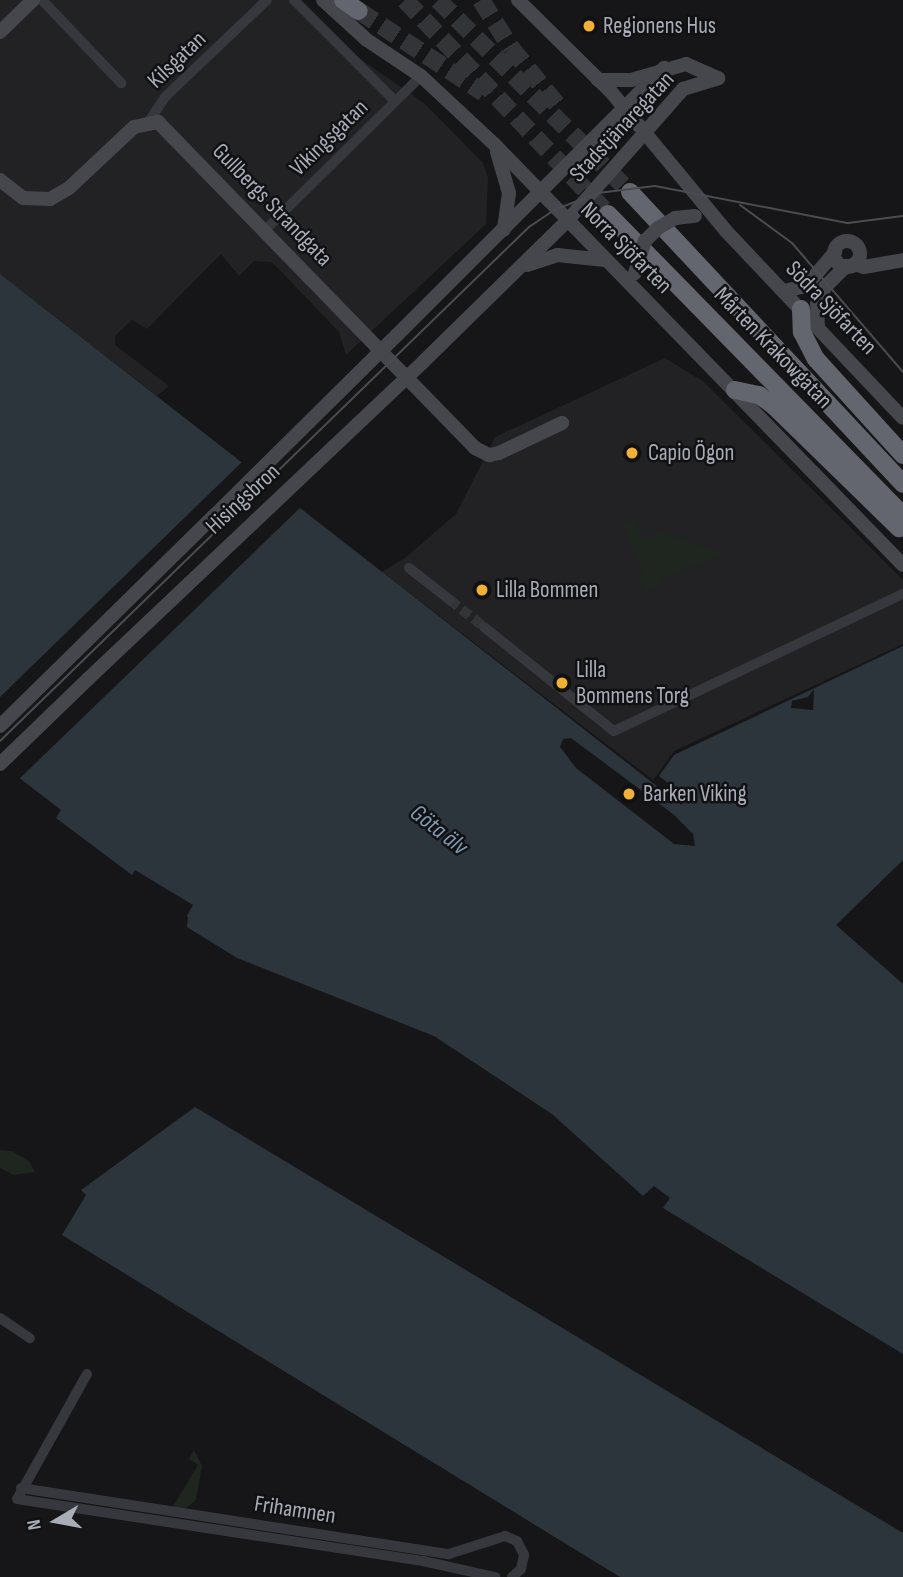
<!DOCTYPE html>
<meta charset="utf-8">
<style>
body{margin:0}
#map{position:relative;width:903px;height:1577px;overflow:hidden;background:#161618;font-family:"Sofia Sans Condensed",sans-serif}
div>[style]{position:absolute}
.built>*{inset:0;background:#222225}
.green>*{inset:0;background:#1e261f}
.water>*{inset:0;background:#2c353c}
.pier>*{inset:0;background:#161618}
.street-tunnel>*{height:10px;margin-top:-5px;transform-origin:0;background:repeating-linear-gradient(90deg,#333438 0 10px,transparent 0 15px)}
.highway-tunnel>*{height:18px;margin-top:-9px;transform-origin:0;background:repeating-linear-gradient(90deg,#333438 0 18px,transparent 0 27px)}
.street>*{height:10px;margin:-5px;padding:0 5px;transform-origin:5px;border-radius:5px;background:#37383d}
.secondary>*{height:14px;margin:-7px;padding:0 7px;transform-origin:7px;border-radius:7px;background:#45474d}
.secondary>.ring{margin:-7px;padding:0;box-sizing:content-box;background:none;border:14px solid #45474d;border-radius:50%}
.highway>*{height:18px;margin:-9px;padding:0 9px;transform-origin:9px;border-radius:9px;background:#63666e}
.tram>*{height:2px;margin:-1px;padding:0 1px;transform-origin:1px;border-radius:1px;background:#4a4c52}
.secondary-bridge>*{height:14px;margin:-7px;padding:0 7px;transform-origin:7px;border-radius:7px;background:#45474d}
.dots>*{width:19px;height:19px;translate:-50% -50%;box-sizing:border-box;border:4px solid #111113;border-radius:50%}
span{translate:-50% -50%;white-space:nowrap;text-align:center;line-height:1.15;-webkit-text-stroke:5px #111113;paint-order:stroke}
.poi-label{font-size:23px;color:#a8adb8}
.left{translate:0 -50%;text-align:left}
.street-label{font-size:23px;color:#a8adb8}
.water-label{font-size:24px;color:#7f9bb3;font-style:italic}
.north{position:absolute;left:21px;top:1486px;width:70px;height:70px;-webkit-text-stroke:5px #111113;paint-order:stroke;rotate:260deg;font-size:19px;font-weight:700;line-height:28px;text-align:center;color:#a8adb8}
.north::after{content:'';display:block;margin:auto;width:24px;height:32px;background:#a8adb8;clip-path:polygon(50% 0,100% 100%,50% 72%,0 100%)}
</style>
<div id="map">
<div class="built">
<div style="clip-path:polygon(0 0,300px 0,353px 54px,424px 103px,483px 163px,488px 177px,486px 224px,346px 355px,339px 332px,272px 262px,254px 261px,239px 276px,221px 254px,147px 329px,132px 320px,115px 336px,115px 345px,169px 386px,157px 396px,0 274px)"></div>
<div style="clip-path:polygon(665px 358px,704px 382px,903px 580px,903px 644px,674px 751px,653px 780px,382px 572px,405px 558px,456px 514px,495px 437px)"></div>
</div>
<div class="green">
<div style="clip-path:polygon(633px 520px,638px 522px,637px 530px,643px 536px,651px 537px,657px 530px,722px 554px,660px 580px,662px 585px,646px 592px,639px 577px,644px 574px,622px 525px)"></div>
<div style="clip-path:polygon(0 1150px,12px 1151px,29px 1161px,35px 1172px,14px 1175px,0 1168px)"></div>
<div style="clip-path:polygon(194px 1450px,202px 1466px,196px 1500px,186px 1508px,172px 1508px,198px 1465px,189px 1459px)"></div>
</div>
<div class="water">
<div style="clip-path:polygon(evenodd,0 274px,681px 805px,687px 797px,659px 776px,674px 755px,903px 646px,903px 860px,836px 925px,903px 984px,903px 1354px,663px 1208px,670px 1198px,654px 1186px,643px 1196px,552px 1114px,434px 1036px,237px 958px,187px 927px,188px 917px,56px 818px,61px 810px,0 763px,0 274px,571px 738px,673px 814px,693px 834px,695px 846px,674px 844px,576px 768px,560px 747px,563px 739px,571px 738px)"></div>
<div style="clip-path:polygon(195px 1107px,903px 1533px,903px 1577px,620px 1577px,62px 1235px,86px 1195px,81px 1190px)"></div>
</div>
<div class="pier">
<div style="clip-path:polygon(244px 460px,302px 506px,17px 781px,0 768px,0 697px)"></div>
<div style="clip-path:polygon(814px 689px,813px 710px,791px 708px,792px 701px,808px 697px)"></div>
<div style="clip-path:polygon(135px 870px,193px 905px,185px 919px,130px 879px)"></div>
</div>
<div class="street-tunnel">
<div style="left:450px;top:600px;width:43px;rotate:38.5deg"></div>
</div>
<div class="highway-tunnel">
<div style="left:405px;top:0;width:295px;rotate:46.5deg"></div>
<div style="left:438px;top:0;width:272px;rotate:45deg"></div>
<div style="left:481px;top:0;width:57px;rotate:58deg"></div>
<div style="left:511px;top:48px;width:75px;rotate:51deg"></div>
<div style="left:359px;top:11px;width:149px;rotate:33.3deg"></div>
</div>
<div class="street">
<div style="left:42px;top:0;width:115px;rotate:46.4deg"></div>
<div style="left:294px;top:0;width:143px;rotate:45deg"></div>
<div style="left:149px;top:121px;width:29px;rotate:-56deg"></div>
<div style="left:165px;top:97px;width:141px;rotate:-43.6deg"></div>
<div style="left:266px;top:229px;width:218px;rotate:-44.6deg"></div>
<div style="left:409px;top:568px;width:52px;rotate:38deg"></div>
<div style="left:484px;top:627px;width:166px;rotate:38.7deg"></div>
<div style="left:614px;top:731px;width:320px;rotate:-25.4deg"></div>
<div style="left:0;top:1318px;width:36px;rotate:34deg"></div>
<div style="left:87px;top:1374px;width:143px;rotate:119.2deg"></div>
<div style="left:17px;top:1499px;width:411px;rotate:8.7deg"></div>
<div style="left:423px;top:1561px;width:74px;rotate:12.5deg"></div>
<div style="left:21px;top:1488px;width:433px;rotate:8.8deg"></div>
<div style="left:449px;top:1554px;width:59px;rotate:-17.8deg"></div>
<div style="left:505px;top:1536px;width:13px;rotate:23deg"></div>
<div style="left:517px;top:1541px;width:16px;rotate:63deg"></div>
<div style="left:524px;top:1555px;width:14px;rotate:102deg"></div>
<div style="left:521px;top:1569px;width:12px;rotate:138deg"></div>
</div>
<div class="secondary">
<div style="left:323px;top:0;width:59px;rotate:42.3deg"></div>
<div style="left:367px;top:40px;width:65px;rotate:33.7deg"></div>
<div style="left:421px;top:76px;width:100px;rotate:43deg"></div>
<div style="left:494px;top:144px;width:587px;rotate:45.83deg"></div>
<div style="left:518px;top:0;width:132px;rotate:44.7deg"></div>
<div style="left:612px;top:93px;width:179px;rotate:50.4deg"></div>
<div style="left:726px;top:231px;width:257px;rotate:46.6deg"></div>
<div style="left:0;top:32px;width:46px;rotate:-44.1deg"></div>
<div style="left:598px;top:80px;width:33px"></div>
<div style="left:631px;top:80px;width:57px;rotate:-16.2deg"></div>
<div style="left:686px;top:64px;width:35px;rotate:24deg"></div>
<div style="left:497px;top:152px;width:43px;rotate:73.7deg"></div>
<div style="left:509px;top:193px;width:37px;rotate:98deg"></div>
<div style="left:0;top:180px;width:29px;rotate:38deg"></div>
<div style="left:23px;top:198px;width:27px;rotate:2deg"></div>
<div style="left:50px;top:199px;width:22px;rotate:-30deg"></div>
<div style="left:69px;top:188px;width:89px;rotate:-43.2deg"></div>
<div style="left:134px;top:127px;width:25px;rotate:-12deg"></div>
<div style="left:158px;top:122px;width:455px;rotate:45.8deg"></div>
<div style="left:475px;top:448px;width:16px;rotate:27deg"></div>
<div style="left:489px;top:455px;width:10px;rotate:-11deg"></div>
<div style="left:499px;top:453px;width:70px;rotate:-25.5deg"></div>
<div class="ring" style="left:834px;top:241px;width:12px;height:12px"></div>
<div style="left:854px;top:264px;width:10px;rotate:17deg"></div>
<div style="left:864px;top:267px;width:40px;rotate:-10deg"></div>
<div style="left:527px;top:265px;width:32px;rotate:-18deg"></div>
<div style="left:557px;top:255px;width:48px;rotate:5.9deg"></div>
<div style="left:784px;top:291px;width:23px;rotate:-13deg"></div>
<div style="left:806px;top:286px;width:45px;rotate:-49.5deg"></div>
<div style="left:818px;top:328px;width:24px;rotate:-92deg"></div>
<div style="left:817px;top:304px;width:19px;rotate:-65deg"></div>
<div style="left:825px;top:287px;width:30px;rotate:-45deg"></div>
<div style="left:397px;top:335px;width:378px;rotate:-45deg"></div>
<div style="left:423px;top:362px;width:202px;rotate:-44.4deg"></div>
<div style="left:567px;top:221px;width:176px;rotate:-48.7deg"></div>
<div style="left:683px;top:89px;width:37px;rotate:-17deg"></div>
<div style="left:0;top:726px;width:300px;rotate:-44.5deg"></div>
<div style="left:0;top:764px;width:122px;rotate:-44deg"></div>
</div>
<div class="highway">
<div style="left:343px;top:0;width:19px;rotate:35deg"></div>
<div style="left:630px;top:192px;width:400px;rotate:46.9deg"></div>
<div style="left:608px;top:214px;width:421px;rotate:45.6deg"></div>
<div style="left:801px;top:309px;width:23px;rotate:88deg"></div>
<div style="left:802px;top:332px;width:30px;rotate:63deg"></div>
<div style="left:816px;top:359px;width:130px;rotate:47.8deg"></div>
<div style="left:735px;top:390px;width:25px;rotate:12deg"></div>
<div style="left:759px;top:395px;width:19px;rotate:36deg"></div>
<div style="left:774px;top:406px;width:175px;rotate:44.3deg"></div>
</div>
<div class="tram">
<div style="left:740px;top:205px;width:64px;rotate:36.2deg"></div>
<div style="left:792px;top:243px;width:170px;rotate:49.3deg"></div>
<div style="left:0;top:741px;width:738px;rotate:-44.18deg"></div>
<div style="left:529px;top:227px;width:30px;rotate:-34deg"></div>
<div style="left:554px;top:210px;width:47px;rotate:-21.1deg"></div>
<div style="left:598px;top:193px;width:57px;rotate:-7deg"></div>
<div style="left:655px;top:186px;width:197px;rotate:10.9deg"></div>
<div style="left:848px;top:223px;width:55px;rotate:-7.3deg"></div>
</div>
<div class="secondary-bridge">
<div style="left:635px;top:273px;width:34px;rotate:-73deg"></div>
<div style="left:645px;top:241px;width:18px;rotate:-45deg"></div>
<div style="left:658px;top:228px;width:20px;rotate:-30deg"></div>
<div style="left:675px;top:218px;width:20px;rotate:-6deg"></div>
<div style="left:214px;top:516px;width:257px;rotate:-44.7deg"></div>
<div style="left:88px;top:679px;width:461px;rotate:-43.4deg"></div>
</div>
<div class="dots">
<div style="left:589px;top:26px;background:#f2b134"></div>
<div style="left:632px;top:453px;background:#f2b134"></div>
<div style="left:482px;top:590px;background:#f2b134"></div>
<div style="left:562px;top:683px;background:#f2b134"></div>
<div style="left:629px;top:794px;background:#f2b134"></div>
</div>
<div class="poi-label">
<span class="left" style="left:603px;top:26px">Regionens Hus</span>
<span class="left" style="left:648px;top:453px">Capio Ögon</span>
<span class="left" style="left:496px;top:590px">Lilla Bommen</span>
<span class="left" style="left:576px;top:683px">Lilla<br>Bommens Torg</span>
<span class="left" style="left:643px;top:794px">Barken Viking</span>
</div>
<div class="street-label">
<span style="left:177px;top:60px;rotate:-44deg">Kilsgatan</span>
<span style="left:622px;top:127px;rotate:-47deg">Stadstjänaregatan</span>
<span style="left:329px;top:138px;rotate:-44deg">Vikingsgatan</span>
<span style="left:272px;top:205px;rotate:46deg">Gullbergs Strandgata</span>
<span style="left:626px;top:248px;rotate:45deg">Norra Sjöfarten</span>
<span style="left:831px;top:308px;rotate:46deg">Södra Sjöfarten</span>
<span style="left:773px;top:348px;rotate:46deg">Mårten Krakowgatan</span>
<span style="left:243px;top:499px;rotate:-43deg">Hisingsbron</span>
<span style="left:295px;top:1510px;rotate:9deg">Frihamnen</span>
</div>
<div class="water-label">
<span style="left:439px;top:830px;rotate:38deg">Göta älv</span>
</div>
<div class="north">N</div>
</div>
